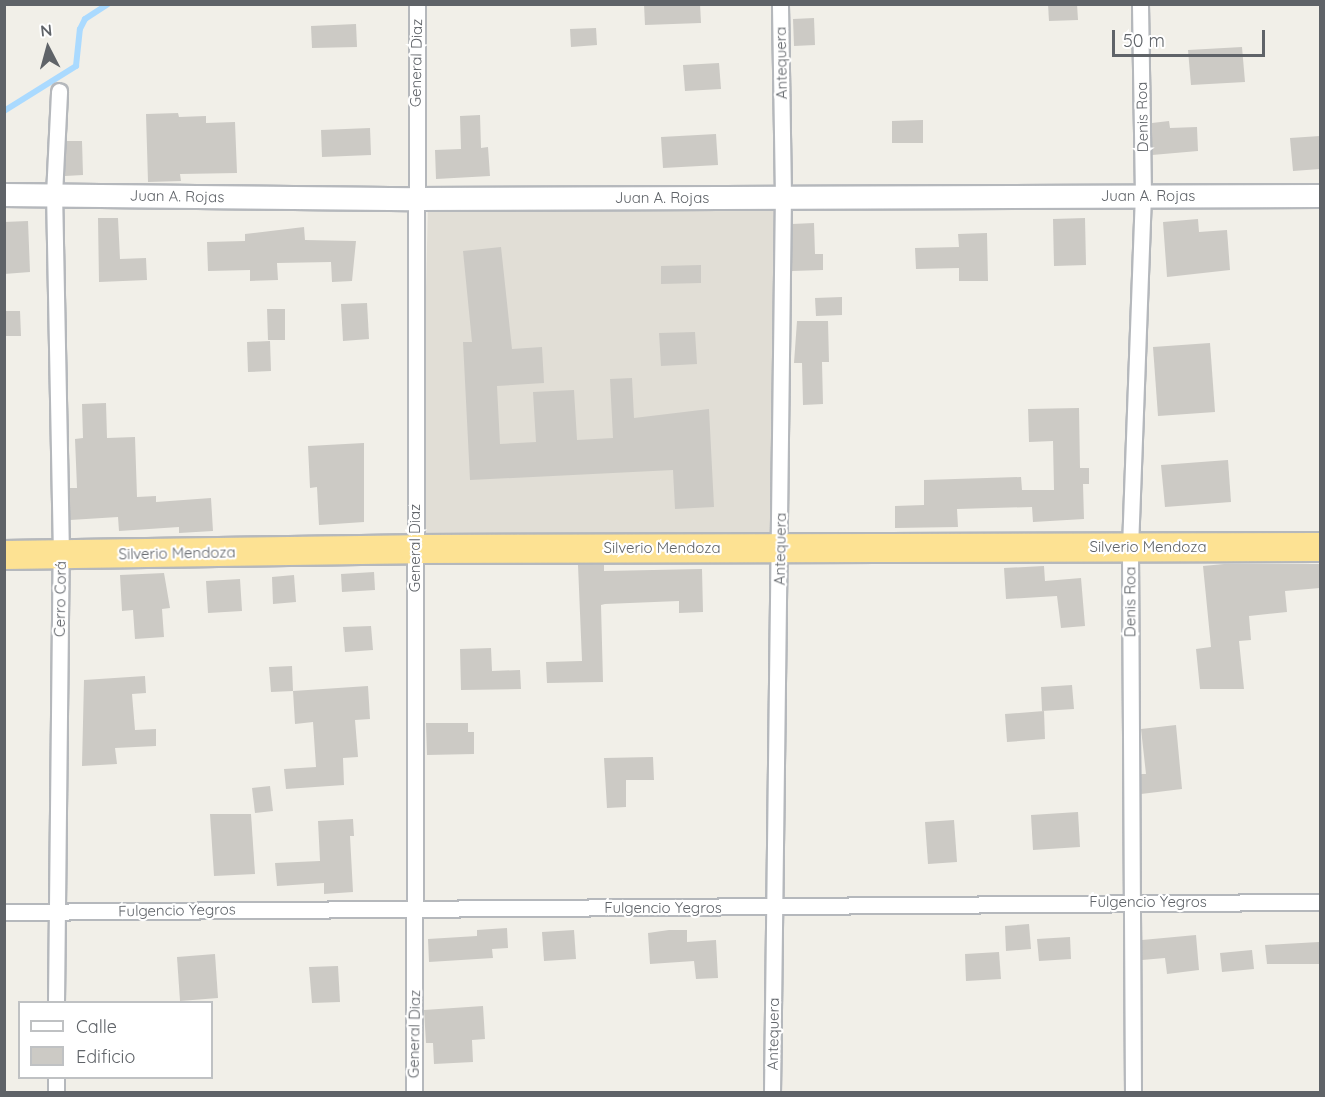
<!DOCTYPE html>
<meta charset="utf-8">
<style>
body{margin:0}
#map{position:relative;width:1325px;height:1097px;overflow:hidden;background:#f1efe8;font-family:Quicksand,sans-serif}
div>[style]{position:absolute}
.education>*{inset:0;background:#e1ded6}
.stream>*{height:6px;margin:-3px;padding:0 3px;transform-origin:3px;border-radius:3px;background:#aadaff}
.building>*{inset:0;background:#cccac5}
.roads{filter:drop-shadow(2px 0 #b5b8bc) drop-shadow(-2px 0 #b5b8bc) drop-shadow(0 2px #b5b8bc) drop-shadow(0 -2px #b5b8bc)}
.street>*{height:15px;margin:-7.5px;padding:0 7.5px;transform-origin:7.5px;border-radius:7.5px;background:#fff}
.secondary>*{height:22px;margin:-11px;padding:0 11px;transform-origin:11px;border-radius:11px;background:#fff}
.highway>*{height:28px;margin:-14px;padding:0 14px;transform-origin:14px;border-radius:14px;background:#fde293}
span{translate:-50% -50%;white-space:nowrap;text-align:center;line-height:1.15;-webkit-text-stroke:4.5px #fff;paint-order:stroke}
.street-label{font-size:15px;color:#5f6368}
.frame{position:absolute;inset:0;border:6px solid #5f6368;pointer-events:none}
.legend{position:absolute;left:18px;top:1001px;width:195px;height:78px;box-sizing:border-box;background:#fff;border:2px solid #bfc1c3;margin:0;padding:8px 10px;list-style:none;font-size:18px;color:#5f6368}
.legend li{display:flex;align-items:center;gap:12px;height:30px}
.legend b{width:30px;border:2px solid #bfc1c3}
.north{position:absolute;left:18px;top:18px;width:60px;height:60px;-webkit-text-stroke:4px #fff;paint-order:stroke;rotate:354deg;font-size:16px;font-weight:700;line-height:24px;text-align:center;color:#5f6368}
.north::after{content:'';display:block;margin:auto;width:21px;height:27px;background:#5f6368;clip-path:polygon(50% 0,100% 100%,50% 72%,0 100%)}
.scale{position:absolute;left:1112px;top:30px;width:153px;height:27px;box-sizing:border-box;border:3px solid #5f6368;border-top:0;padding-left:8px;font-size:18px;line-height:21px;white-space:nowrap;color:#5f6368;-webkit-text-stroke:4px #fff;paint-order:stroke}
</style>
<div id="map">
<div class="education">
<div style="clip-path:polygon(428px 203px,776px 204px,774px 541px,420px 544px)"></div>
</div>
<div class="stream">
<div style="left:4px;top:111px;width:85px;rotate:-32deg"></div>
<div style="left:76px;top:66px;width:37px;rotate:-84deg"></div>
<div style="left:80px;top:29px;width:11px;rotate:-63deg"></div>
<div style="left:85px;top:19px;width:27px;rotate:-33deg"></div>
</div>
<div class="building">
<div style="clip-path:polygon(644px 4px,700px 4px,701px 23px,645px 25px)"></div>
<div style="clip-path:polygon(1048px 4px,1077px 4px,1078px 20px,1049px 21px)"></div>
<div style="clip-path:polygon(814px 18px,815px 45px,794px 46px,793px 19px)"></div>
<div style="clip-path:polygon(356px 24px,357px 47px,312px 48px,311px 26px)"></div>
<div style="clip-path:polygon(596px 28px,597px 45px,571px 47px,570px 29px)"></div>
<div style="clip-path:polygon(1242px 47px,1245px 82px,1191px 85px,1188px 50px)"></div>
<div style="clip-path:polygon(719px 63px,721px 89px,685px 91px,683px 65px)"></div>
<div style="clip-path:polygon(178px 113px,179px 117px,206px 116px,206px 123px,235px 122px,237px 173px,180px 174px,181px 181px,148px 182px,146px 114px)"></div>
<div style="clip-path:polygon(480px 115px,481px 148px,488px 147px,490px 176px,436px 179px,435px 150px,461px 149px,460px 116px)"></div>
<div style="clip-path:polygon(923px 120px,923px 143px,892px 143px,892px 121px)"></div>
<div style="clip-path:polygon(1169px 121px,1170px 128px,1197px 127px,1198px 151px,1152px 155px,1152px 123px)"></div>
<div style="clip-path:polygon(370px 128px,371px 155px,322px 157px,321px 130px)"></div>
<div style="clip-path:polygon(716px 134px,718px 165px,663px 168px,661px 137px)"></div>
<div style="clip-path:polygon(1320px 136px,1320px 169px,1293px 171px,1290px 138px)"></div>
<div style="clip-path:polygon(66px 141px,82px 141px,83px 175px,65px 176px)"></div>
<div style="clip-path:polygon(98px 218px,118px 218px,120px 259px,146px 258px,147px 280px,99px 282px)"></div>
<div style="clip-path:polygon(1085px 218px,1086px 265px,1054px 266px,1053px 219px)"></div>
<div style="clip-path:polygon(1198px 219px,1199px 232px,1227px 230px,1230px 270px,1167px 277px,1163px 222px)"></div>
<div style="clip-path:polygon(28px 221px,30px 272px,4px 274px,4px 222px)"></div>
<div style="clip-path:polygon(814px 223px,815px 254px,823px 254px,823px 270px,792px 271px,792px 224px)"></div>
<div style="clip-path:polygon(304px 227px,305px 240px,356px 241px,352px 281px,332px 282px,331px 262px,277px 263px,278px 280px,250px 281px,250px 270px,208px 271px,207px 242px,245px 241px,245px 234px)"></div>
<div style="clip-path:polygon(987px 233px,988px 281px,959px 281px,959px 268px,916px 269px,915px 248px,959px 247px,958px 234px)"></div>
<div style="clip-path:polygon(501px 247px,512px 349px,542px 347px,544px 383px,497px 386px,500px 444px,536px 442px,533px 392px,574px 390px,577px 440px,613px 438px,610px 379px,632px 378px,634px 418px,709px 409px,714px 507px,675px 509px,673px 470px,470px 480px,463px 342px,472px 342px,463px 251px)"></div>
<div style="clip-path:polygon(701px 265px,701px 283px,661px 284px,661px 266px)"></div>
<div style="clip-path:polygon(842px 297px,842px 315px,816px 316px,815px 298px)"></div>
<div style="clip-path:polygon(367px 303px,369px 339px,343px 341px,341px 304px)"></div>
<div style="clip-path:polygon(267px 309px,285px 309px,285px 340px,268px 340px)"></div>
<div style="clip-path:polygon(4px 311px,20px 311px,21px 336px,4px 336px)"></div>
<div style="clip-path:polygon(797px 321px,828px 321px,829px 362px,822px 362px,823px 404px,803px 405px,802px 363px,794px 363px)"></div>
<div style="clip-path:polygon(695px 332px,697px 364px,661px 366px,659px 333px)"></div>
<div style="clip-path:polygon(270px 341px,271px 371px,248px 372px,247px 342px)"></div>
<div style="clip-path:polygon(1210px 343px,1215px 412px,1158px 416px,1153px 347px)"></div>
<div style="clip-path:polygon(106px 403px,107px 438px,135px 437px,137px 497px,156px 496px,156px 502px,211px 498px,213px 531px,179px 533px,179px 527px,119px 531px,118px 517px,70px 520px,69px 488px,77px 488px,75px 439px,83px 438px,82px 404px)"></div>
<div style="clip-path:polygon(1079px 408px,1080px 468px,1089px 468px,1089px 484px,1083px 484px,1084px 519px,1033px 522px,1032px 507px,957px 509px,958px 527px,895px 528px,895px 506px,924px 505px,924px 480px,1021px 477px,1022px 490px,1054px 490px,1053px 441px,1029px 442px,1028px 409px)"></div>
<div style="clip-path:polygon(364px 443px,364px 522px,319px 525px,317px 487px,310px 488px,308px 446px)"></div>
<div style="clip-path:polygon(1228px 460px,1231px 502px,1165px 507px,1161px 465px)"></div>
<div style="clip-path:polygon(1224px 564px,1319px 564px,1320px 588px,1285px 591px,1287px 612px,1249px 616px,1251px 640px,1239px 641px,1244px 689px,1200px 689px,1196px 649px,1211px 647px,1203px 566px)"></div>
<div style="clip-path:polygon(578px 565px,604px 565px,604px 571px,702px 569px,703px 612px,679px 613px,679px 601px,605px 604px,601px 605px,603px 682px,547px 683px,546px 662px,582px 661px)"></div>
<div style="clip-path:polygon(1044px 566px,1045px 581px,1081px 578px,1085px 626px,1061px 628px,1057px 596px,1006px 599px,1004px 568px)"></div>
<div style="clip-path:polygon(374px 572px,375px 590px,342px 592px,341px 574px)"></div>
<div style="clip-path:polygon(164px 573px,170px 608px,162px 609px,164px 637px,135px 639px,133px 610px,122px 611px,120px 575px)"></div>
<div style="clip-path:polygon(294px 575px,296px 602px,273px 604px,272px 577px)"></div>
<div style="clip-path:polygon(240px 579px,242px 611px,208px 613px,206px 581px)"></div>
<div style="clip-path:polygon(371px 626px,373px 650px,345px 652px,343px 627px)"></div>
<div style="clip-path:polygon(491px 648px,492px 671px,520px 670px,521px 689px,461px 690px,460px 649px)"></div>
<div style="clip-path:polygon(292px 666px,293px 691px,271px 692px,269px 667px)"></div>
<div style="clip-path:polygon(145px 676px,146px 693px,132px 694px,135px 730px,156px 729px,156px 746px,115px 748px,117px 764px,82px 766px,84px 680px)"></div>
<div style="clip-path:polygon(1072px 685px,1074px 709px,1042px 711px,1041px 687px)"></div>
<div style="clip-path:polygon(368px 686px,370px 719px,355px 720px,358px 757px,343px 758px,344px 785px,286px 789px,284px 769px,316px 767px,313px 722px,295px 724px,293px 691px)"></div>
<div style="clip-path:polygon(1044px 711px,1045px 739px,1007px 742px,1005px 714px)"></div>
<div style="clip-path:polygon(426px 723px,468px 723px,468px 732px,474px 732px,474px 754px,427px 755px)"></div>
<div style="clip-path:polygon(1176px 725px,1182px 789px,1141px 794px,1141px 774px,1146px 774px,1141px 729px)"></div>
<div style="clip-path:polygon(653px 757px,654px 780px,626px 780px,626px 807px,607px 808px,604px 758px)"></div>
<div style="clip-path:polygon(270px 786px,273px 811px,255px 813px,252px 788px)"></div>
<div style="clip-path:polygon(1078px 812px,1080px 847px,1033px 850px,1031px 815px)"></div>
<div style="clip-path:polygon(210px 814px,251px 814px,255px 874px,214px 876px)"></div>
<div style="clip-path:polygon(353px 819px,354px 836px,350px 836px,353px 892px,324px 894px,324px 883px,277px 886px,275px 863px,320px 861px,318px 821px)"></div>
<div style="clip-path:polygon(954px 820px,957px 862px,928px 864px,925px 822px)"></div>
<div style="clip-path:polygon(1029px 924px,1031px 949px,1006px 951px,1005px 926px)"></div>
<div style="clip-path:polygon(507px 928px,508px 948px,492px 949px,493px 958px,429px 962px,428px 939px,477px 936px,477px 930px)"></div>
<div style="clip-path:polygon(574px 930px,576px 959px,544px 961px,542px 932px)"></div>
<div style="clip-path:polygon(669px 930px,687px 930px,687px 942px,716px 940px,718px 978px,696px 979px,694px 961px,650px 964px,648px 933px)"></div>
<div style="clip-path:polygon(1196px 935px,1199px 970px,1167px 974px,1165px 958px,1142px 960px,1142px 940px)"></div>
<div style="clip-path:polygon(1070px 937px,1071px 959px,1039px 961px,1037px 939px)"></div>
<div style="clip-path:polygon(1319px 942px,1320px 964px,1267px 964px,1265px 945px)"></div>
<div style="clip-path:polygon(1252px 950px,1254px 969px,1222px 972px,1220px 953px)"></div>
<div style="clip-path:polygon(999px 952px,1001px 979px,966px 981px,965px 954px)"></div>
<div style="clip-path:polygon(215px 954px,218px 998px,180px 1001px,177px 957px)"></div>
<div style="clip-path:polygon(338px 966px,340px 1002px,312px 1003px,309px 967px)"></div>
<div style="clip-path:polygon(483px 1006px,485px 1039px,472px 1040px,473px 1062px,434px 1064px,433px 1043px,426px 1043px,424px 1010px)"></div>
</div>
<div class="roads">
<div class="street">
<div style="left:4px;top:912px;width:1316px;rotate:-0.44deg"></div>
<div style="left:56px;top:1002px;width:447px;rotate:-89.4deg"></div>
<div style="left:61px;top:555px;width:360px;rotate:-91.1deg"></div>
<div style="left:54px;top:195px;width:104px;rotate:-87.2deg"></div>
<div style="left:56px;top:1092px;width:14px;rotate:-90deg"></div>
<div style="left:414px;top:1092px;width:1088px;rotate:-89.84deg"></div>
<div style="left:772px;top:1092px;width:895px;rotate:-89.3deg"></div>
<div style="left:783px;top:197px;width:193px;rotate:-90.9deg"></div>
<div style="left:1133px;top:1092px;width:544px;rotate:-90.32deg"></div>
<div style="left:1130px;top:548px;width:352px;rotate:-87.9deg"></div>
<div style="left:1143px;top:196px;width:192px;rotate:-90.9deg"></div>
</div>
<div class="secondary">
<div style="left:4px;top:195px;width:410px;rotate:0.6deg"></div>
<div style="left:414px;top:199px;width:906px;rotate:-0.19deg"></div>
</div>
<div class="highway">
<div style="left:4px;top:555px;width:410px;rotate:-0.8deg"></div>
<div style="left:414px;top:549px;width:906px;rotate:-0.13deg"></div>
</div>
</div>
<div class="street-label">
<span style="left:416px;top:63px;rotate:-89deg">General Diaz</span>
<span style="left:781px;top:63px;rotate:-91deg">Antequera</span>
<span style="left:1142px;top:117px;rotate:-91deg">Denis Roa</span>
<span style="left:177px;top:196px;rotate:1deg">Juan A. Rojas</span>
<span style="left:1148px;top:196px">Juan A. Rojas</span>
<span style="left:662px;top:198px">Juan A. Rojas</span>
<span style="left:1148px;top:547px">Silverio Mendoza</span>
<span style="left:415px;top:548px;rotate:-90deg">General Diaz</span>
<span style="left:662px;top:548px">Silverio Mendoza</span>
<span style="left:780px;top:549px;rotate:-89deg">Antequera</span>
<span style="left:177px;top:553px;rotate:-1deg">Silverio Mendoza</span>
<span style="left:60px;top:599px;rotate:-89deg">Cerro Corá</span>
<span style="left:1130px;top:602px;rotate:-90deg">Denis Roa</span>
<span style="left:1148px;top:902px">Fulgencio Yegros</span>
<span style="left:663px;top:908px">Fulgencio Yegros</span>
<span style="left:177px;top:910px;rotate:-1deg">Fulgencio Yegros</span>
<span style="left:414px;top:1034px;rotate:-89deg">General Diaz</span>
<span style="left:773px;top:1034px;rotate:-89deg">Antequera</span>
</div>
<div class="frame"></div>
<ul class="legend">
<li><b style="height:8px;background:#fff"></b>Calle</li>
<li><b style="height:16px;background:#cccac5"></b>Edificio</li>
</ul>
<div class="north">N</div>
<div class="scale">50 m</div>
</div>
